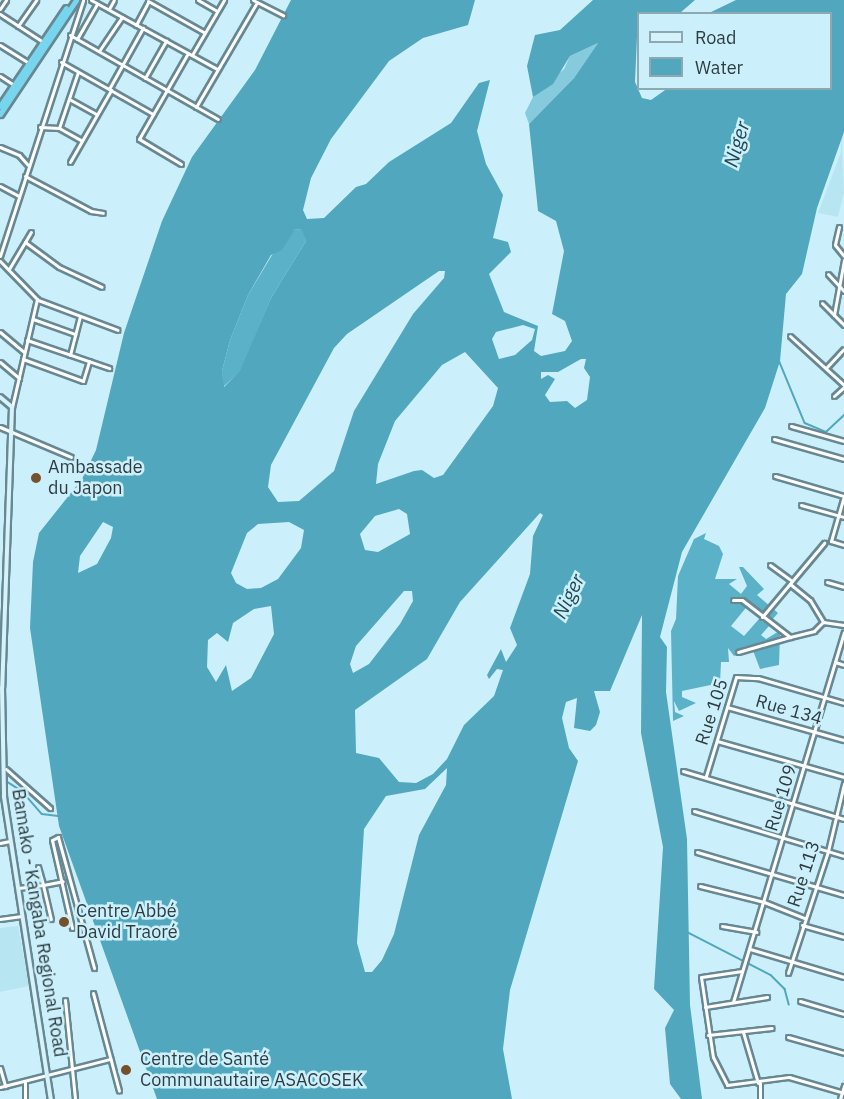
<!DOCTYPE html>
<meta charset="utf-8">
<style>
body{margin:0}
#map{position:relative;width:844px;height:1099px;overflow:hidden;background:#cbf0fb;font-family:"IBM Plex Sans",sans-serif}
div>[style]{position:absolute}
.built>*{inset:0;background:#b8e5f2}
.green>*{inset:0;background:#86cadd}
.forest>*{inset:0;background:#5bb1c8}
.water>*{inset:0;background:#51a7be}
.stream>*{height:1.5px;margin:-0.75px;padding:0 0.75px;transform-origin:0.75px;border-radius:0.75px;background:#51a7be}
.roads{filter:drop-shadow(2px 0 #678892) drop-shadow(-2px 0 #678892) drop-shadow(0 2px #678892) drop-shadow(0 -2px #678892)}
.street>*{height:3px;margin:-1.5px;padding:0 1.5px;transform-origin:1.5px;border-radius:1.5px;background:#fff}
.secondary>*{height:4px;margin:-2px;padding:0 2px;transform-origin:2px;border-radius:2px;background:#d6f2fa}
.highway>*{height:5px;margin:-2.5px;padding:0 2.5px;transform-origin:2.5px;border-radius:2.5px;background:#77d5ee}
.dots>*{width:16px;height:16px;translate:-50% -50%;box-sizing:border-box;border:3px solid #cbf0fb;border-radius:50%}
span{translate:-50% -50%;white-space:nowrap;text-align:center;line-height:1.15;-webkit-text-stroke:5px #cbf0fb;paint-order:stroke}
.poi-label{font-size:18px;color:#2e3c41}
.left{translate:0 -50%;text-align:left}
.street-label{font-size:18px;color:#2e3c41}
.water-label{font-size:20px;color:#214853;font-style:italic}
.legend{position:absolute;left:637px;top:12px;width:195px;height:78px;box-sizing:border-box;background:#cbf0fb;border:2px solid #8ca8b1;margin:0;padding:8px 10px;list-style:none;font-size:18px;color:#2e3c41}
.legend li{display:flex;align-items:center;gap:12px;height:30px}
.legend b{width:30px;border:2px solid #8ca8b1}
</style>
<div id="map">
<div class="built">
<div style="clip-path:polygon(841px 124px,844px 192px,838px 217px,818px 213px,841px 152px)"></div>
<div style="clip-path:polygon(18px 926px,29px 986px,0 992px,0 928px)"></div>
</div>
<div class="green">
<div style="clip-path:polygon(598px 43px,574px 78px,529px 124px,525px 113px,533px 97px,564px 69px,570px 56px)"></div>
</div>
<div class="forest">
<div style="clip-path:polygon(295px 229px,303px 230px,306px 241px,271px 298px,241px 371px,223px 387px,222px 371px,230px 340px,248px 295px,272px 255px)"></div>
<div style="clip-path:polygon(706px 533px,704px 539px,719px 546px,723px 554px,715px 579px,737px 579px,729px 584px,741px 594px,747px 586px,739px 567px,743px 567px,764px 589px,757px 595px,778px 613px,771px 621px,749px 604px,731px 626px,744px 636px,759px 619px,769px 626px,761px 635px,766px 639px,781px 630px,790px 638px,780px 635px,779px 665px,760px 669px,752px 648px,746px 646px,734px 656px,728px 648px,729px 662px,721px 662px,720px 683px,682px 691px,682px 697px,696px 703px,679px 711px,674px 701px,675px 712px,684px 716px,673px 721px,671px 631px,676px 619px,678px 576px,694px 539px)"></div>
</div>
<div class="water">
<div style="clip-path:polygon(evenodd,291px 0,475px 0,468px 25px,423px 38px,389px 61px,331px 139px,311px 178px,303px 210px,307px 219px,324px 218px,356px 187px,366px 184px,389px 162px,451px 123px,479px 83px,490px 80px,477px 131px,486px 164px,503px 195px,493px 238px,508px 242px,511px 252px,489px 274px,504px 312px,538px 326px,534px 351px,541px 356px,565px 351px,572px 341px,565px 321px,552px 314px,564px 251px,556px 221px,538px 211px,529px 124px,574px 78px,598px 43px,570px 56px,553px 84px,533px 97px,527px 66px,535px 35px,560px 30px,593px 0,695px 0,680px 13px,638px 14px,635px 82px,642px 98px,651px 100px,668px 88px,830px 88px,830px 14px,709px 13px,736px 0,844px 0,844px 132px,817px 208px,802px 274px,786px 294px,780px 361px,765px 408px,682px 552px,660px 637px,667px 647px,666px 692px,687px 839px,690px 1005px,702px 1099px,681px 1099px,670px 1084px,665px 1028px,674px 1010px,654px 989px,663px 847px,641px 733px,642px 615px,610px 691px,594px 691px,600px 712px,596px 725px,590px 731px,574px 728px,577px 698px,566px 702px,562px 718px,569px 748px,578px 761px,510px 990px,503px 1049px,512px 1099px,157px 1099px,59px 826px,30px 628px,33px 562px,39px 533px,82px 479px,96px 450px,124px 333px,162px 221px,192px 157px,255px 70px,291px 0,295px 229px,302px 230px,306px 241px,271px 298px,240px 371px,224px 387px,222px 371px,230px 340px,248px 295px,271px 255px,282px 250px,295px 229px,291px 0,439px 271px,445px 271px,444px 278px,413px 314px,354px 411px,334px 471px,299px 501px,278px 502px,268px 487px,271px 465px,334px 348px,347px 334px,439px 271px,291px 0,523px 325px,535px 329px,532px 340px,515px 355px,499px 359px,492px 339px,496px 332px,523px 325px,291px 0,465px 352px,498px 388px,493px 406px,443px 475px,434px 478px,422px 470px,414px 471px,376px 484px,378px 464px,395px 421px,442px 365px,465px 352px,291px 0,581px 359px,586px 359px,584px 368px,590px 377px,587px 400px,575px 408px,567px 401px,550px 402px,545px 395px,555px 379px,548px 375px,541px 379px,541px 372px,558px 372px,581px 359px,291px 0,399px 509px,407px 514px,410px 534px,378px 552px,365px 550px,360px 534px,375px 516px,399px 509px,291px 0,540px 513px,543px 515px,533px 536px,530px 574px,510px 628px,517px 645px,506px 662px,501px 649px,487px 675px,489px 679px,497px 669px,503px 670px,494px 696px,464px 725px,447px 759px,433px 774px,416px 783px,399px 782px,379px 758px,356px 753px,355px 710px,427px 659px,460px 602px,540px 513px,291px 0,103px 522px,113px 527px,111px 538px,97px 564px,78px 573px,80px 556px,103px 522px,291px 0,289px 522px,304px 530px,301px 548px,278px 579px,261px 588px,247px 589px,236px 583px,231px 573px,247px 533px,258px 524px,289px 522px,291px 0,404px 591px,412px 591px,413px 601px,400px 624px,369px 664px,353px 673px,350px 664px,356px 646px,404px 591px,291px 0,271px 606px,274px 634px,251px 678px,232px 691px,226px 665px,216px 682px,207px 667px,208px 640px,217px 633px,228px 642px,233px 623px,254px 609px,271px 606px,291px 0,447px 768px,446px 785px,419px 835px,394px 934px,382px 960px,372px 972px,365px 972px,357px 943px,364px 829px,386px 796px,425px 789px,447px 768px)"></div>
</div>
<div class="stream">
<div style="left:779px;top:360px;width:68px;rotate:67.6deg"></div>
<div style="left:805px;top:423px;width:23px;rotate:23deg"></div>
<div style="left:826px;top:432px;width:25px;rotate:-43deg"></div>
<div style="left:6px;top:781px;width:19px;rotate:32deg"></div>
<div style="left:22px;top:791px;width:30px;rotate:49deg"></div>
<div style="left:42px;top:814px;width:16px;rotate:7deg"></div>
<div style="left:687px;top:932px;width:94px;rotate:27.1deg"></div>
<div style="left:771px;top:975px;width:20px;rotate:45deg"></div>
<div style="left:785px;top:989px;width:16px;rotate:75deg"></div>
</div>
<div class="roads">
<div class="street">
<div style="left:91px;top:0;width:144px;rotate:28.7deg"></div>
<div style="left:198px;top:0;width:22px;rotate:30deg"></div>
<div style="left:253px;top:0;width:34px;rotate:27deg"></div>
<div style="left:148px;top:1px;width:65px;rotate:29.3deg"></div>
<div style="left:0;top:9px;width:11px;rotate:-56deg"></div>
<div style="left:109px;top:9px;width:10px;rotate:-61deg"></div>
<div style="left:0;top:14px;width:51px;rotate:33.1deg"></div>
<div style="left:136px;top:25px;width:26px;rotate:-62deg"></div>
<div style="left:18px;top:26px;width:32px;rotate:-55deg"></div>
<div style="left:70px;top:35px;width:170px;rotate:29.6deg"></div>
<div style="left:77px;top:39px;width:40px;rotate:-60.3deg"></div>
<div style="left:0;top:45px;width:34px;rotate:32deg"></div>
<div style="left:99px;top:51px;width:41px;rotate:-55.9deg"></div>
<div style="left:192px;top:55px;width:64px;rotate:-59.8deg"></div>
<div style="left:61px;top:62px;width:106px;rotate:29.5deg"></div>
<div style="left:0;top:76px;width:17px;rotate:33deg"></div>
<div style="left:145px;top:78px;width:43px;rotate:-60.4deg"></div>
<div style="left:109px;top:89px;width:70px;rotate:-60.9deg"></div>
<div style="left:69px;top:99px;width:31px;rotate:29deg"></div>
<div style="left:196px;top:107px;width:121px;rotate:-59.8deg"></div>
<div style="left:40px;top:127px;width:19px;rotate:3deg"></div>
<div style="left:59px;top:128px;width:26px;rotate:29deg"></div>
<div style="left:59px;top:128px;width:59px;rotate:-71.3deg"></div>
<div style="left:0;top:147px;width:21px;rotate:23deg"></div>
<div style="left:19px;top:155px;width:13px;rotate:48deg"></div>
<div style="left:70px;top:162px;width:83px;rotate:-60.3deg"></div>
<div style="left:181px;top:164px;width:49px;rotate:-149.2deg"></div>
<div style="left:139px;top:139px;width:99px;rotate:-60.3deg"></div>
<div style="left:25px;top:176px;width:75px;rotate:27.9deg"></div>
<div style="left:91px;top:211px;width:12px;rotate:9deg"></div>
<div style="left:0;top:186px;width:21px;rotate:28deg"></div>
<div style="left:839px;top:227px;width:18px;rotate:103deg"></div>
<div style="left:835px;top:245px;width:14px;rotate:51deg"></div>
<div style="left:25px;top:242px;width:42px;rotate:36.3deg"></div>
<div style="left:59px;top:267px;width:47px;rotate:24.9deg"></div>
<div style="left:0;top:256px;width:269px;rotate:-72deg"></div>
<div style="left:0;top:261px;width:53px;rotate:45.8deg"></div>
<div style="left:37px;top:299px;width:111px;rotate:103deg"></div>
<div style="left:9px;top:269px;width:43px;rotate:-59.3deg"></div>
<div style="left:828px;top:274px;width:23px;rotate:47deg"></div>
<div style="left:38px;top:300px;width:85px;rotate:20.6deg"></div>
<div style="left:822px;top:303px;width:31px;rotate:45deg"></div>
<div style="left:834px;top:315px;width:56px;rotate:-79.7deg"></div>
<div style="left:33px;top:319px;width:45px;rotate:19.7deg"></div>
<div style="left:0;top:332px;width:31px;rotate:40deg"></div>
<div style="left:790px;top:336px;width:73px;rotate:42.2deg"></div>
<div style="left:27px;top:340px;width:87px;rotate:18.9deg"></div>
<div style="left:70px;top:355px;width:40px;rotate:-75.6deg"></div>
<div style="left:23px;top:359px;width:64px;rotate:20.1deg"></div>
<div style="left:83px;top:381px;width:21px;rotate:-73deg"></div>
<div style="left:0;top:362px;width:25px;rotate:40deg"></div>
<div style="left:826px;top:368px;width:26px;rotate:-47deg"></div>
<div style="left:834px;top:396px;width:13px;rotate:-42deg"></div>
<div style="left:791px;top:426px;width:55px;rotate:15.8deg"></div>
<div style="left:0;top:427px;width:77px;rotate:22.9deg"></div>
<div style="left:774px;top:439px;width:73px;rotate:15.9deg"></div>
<div style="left:775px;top:476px;width:72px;rotate:16.2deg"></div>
<div style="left:844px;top:496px;width:47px;rotate:106.1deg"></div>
<div style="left:831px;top:541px;width:14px;rotate:17deg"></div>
<div style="left:801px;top:505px;width:45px;rotate:15.6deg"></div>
<div style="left:770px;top:565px;width:27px;rotate:36deg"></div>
<div style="left:827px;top:582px;width:18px;rotate:16deg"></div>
<div style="left:790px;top:584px;width:26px;rotate:39deg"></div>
<div style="left:810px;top:600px;width:26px;rotate:59deg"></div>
<div style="left:733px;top:600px;width:9px"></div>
<div style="left:742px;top:600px;width:61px;rotate:37.6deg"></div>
<div style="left:790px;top:637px;width:25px;rotate:-14deg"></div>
<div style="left:814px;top:631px;width:13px;rotate:-45deg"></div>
<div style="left:762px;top:617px;width:97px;rotate:-50deg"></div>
<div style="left:823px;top:622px;width:21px;rotate:8deg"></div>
<div style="left:738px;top:652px;width:54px;rotate:-16.1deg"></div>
<div style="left:835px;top:662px;width:9px;rotate:18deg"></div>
<div style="left:727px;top:707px;width:122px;rotate:15.8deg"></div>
<div style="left:717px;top:741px;width:132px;rotate:15.8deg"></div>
<div style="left:6px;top:769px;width:59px;rotate:41.6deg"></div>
<div style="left:683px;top:771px;width:168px;rotate:16.6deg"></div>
<div style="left:706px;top:776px;width:103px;rotate:-73.1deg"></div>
<div style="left:736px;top:677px;width:22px;rotate:3deg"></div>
<div style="left:758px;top:678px;width:90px;rotate:16.2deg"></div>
<div style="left:694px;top:811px;width:157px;rotate:16.7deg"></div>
<div style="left:0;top:843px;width:10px;rotate:-11deg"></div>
<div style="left:697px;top:852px;width:153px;rotate:16.3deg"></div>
<div style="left:38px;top:867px;width:19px;rotate:74deg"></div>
<div style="left:43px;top:885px;width:20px;rotate:-11deg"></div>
<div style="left:700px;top:886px;width:66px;rotate:14deg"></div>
<div style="left:764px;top:902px;width:43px;rotate:21.8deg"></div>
<div style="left:18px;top:888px;width:25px;rotate:-7deg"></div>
<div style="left:43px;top:885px;width:35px;rotate:77deg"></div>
<div style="left:0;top:919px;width:22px;rotate:-8deg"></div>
<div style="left:802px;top:925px;width:44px;rotate:15.9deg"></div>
<div style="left:722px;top:926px;width:35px;rotate:10deg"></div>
<div style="left:72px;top:928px;width:90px;rotate:-102.8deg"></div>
<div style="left:52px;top:840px;width:7px;rotate:-27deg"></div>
<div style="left:58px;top:837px;width:136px;rotate:74.6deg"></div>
<div style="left:750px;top:949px;width:98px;rotate:16.6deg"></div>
<div style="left:742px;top:971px;width:41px;rotate:171.7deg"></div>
<div style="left:701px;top:977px;width:81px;rotate:81.5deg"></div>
<div style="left:713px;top:1057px;width:31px;rotate:63deg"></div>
<div style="left:727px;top:1085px;width:63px;rotate:-7.4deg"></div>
<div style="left:789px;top:1077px;width:57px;rotate:16.2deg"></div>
<div style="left:788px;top:973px;width:128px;rotate:-71.8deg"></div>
<div style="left:828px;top:851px;width:69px;rotate:-76.6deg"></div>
<div style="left:93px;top:993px;width:101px;rotate:75.1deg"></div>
<div style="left:65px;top:1000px;width:100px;rotate:84.2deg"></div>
<div style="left:800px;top:1001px;width:46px;rotate:16.5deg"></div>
<div style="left:733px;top:1002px;width:386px;rotate:-73.3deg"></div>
<div style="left:705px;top:1007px;width:63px;rotate:-9.2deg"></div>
<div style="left:743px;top:1032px;width:53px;rotate:73.6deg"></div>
<div style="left:708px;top:1035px;width:64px;rotate:-6.2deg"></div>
<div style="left:788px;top:1037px;width:58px;rotate:15.9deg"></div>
<div style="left:0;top:1068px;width:19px;rotate:74deg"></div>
<div style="left:760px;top:1083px;width:16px;rotate:90deg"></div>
<div style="left:0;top:1087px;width:114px;rotate:-14.3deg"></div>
<div style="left:25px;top:1099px;width:18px;rotate:-90deg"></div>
<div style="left:840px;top:1099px;width:14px;rotate:-73deg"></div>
</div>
<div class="secondary">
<div style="left:0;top:397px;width:16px;rotate:40deg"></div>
<div style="left:12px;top:407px;width:281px;rotate:92deg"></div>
<div style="left:2px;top:688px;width:109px;rotate:88.9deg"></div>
<div style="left:4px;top:797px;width:306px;rotate:81.2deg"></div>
</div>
<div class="highway">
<div style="left:0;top:106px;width:118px;rotate:-56deg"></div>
<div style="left:0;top:114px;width:137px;rotate:-56.3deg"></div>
</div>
</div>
<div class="dots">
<div style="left:36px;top:478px;background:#75502b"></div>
<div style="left:64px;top:922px;background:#75502b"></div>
<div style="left:126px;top:1070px;background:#75502b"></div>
</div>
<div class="poi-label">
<span class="left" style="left:48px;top:478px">Ambassade<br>du Japon</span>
<span class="left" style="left:76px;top:922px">Centre Abbé<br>David Traoré</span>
<span class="left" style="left:140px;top:1070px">Centre de Santé<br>Communautaire ASACOSEK</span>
</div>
<div class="street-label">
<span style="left:789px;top:710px;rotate:16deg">Rue 134</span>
<span style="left:712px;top:712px;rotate:-72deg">Rue 105</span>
<span style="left:781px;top:798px;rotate:-73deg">Rue 109</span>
<span style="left:804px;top:874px;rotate:-72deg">Rue 113</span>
<span style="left:39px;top:923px;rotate:81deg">Bamako - Kangaba Regional Road</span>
</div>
<div class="water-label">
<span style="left:736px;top:144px;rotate:-74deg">Niger</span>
<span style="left:568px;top:596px;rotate:-64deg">Niger</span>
</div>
<ul class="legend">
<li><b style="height:8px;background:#d6f2fa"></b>Road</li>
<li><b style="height:16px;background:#51a7be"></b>Water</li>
</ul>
</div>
